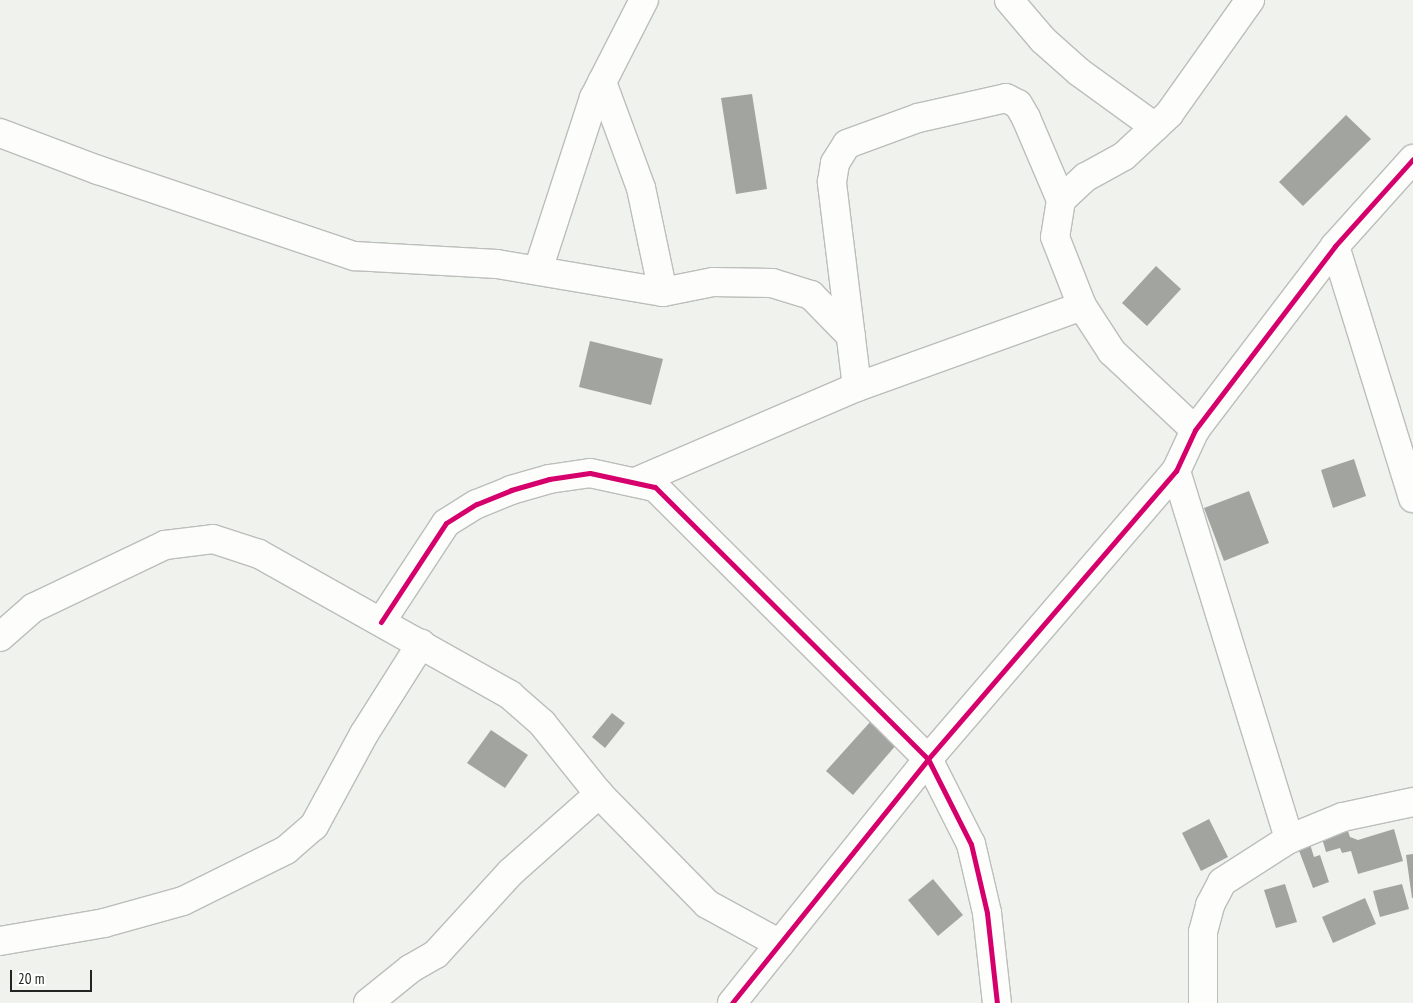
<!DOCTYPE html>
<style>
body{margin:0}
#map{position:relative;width:1413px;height:1003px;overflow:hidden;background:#f0f3ed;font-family:"PT Sans Narrow",sans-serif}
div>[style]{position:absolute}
.building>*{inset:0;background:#a2a4a0}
.roads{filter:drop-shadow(1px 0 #bbbeb9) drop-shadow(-1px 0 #bbbeb9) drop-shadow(0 1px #bbbeb9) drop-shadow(0 -1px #bbbeb9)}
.minor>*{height:28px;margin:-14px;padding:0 14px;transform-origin:14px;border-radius:14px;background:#fdfdfc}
.cycleway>*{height:5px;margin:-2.5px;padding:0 2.5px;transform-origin:2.5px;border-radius:2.5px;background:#d6006c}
span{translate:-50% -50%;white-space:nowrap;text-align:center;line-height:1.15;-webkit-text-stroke:5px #fff;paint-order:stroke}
.scale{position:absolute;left:10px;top:970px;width:82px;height:22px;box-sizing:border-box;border:2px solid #212420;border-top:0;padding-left:6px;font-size:15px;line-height:18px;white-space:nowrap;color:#212420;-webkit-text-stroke:4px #fff;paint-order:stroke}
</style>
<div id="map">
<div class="building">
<div style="clip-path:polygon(752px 94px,767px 189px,736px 194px,721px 98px)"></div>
<div style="clip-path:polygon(1346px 115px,1371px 139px,1303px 206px,1279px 182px)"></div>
<div style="clip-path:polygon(1156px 266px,1181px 289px,1147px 326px,1122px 303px)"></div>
<div style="clip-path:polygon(590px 341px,663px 359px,651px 405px,579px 387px)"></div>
<div style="clip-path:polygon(1354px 459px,1366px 496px,1333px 508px,1321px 470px)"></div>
<div style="clip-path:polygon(1249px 491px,1269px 543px,1224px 561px,1204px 508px)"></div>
<div style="clip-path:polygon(612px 713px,625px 723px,605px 748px,592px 737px)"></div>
<div style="clip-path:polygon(871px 721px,897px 744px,853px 795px,826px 771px)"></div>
<div style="clip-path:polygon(491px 730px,528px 755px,505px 788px,467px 763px)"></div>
<div style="clip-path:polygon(1209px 819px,1228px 857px,1201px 871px,1182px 833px)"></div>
<div style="clip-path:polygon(1347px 828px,1350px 837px,1358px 840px,1394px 829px,1403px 861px,1358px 874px,1351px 851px,1342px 853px,1340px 848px,1326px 852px,1321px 835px)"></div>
<div style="clip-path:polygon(1310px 844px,1314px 857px,1320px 855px,1329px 882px,1313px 888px,1298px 848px)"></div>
<div style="clip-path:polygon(1413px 854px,1413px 898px,1412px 898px,1406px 855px)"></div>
<div style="clip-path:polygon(933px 879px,963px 915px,938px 936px,908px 900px)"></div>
<div style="clip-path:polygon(1285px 884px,1297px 922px,1276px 928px,1264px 890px)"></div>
<div style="clip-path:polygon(1402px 884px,1409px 909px,1380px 917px,1373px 891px)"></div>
<div style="clip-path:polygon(1365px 898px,1376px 924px,1333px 943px,1322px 917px)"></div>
</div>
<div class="roads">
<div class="minor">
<div style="left:1009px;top:0;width:52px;rotate:49.6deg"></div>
<div style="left:1043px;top:40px;width:48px;rotate:41.6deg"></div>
<div style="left:1079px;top:72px;width:94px;rotate:35.9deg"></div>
<div style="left:602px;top:82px;width:113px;rotate:69.8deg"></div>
<div style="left:641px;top:188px;width:106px;rotate:78.1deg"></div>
<div style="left:0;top:133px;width:105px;rotate:20.7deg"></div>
<div style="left:98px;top:170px;width:270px;rotate:18.6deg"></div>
<div style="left:354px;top:256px;width:143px;rotate:3.2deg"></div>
<div style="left:497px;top:264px;width:168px;rotate:9.6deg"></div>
<div style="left:663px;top:292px;width:51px;rotate:-11.3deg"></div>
<div style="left:713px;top:282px;width:59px;rotate:1deg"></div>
<div style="left:772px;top:283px;width:41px;rotate:17.1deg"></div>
<div style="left:811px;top:295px;width:57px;rotate:45.7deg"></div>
<div style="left:1061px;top:200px;width:34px;rotate:-43deg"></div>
<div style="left:1086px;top:177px;width:43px;rotate:-28.9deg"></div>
<div style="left:1124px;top:156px;width:62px;rotate:-43deg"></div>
<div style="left:1169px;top:114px;width:140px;rotate:-54.6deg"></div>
<div style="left:1335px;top:246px;width:264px;rotate:72.8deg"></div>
<div style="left:538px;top:270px;width:181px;rotate:-72deg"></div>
<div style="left:594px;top:98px;width:110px;rotate:-63deg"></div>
<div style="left:857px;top:387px;width:207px;rotate:-97deg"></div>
<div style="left:832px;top:182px;width:19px;rotate:-81deg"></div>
<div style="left:835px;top:163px;width:22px;rotate:-58deg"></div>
<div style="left:847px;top:144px;width:76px;rotate:-20.1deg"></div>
<div style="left:918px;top:118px;width:90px;rotate:-12.8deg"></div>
<div style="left:1006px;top:98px;width:13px;rotate:27deg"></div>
<div style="left:1018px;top:104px;width:16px;rotate:60deg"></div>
<div style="left:1026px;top:118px;width:89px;rotate:66.9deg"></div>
<div style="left:1061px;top:200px;width:37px;rotate:99deg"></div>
<div style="left:1055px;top:237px;width:74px;rotate:68.6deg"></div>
<div style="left:1082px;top:306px;width:55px;rotate:56.9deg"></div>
<div style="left:1112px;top:352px;width:114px;rotate:43.2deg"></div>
<div style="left:1176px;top:471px;width:385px;rotate:72.9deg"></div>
<div style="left:635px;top:482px;width:241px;rotate:-23.2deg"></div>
<div style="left:857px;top:387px;width:239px;rotate:-19.8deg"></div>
<div style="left:381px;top:622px;width:118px;rotate:-56.7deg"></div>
<div style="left:446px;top:523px;width:36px;rotate:-32deg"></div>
<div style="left:477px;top:504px;width:37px;rotate:-22deg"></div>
<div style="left:511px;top:490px;width:40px;rotate:-16deg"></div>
<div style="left:549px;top:479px;width:41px;rotate:-8.3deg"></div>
<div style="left:590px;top:473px;width:66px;rotate:12.2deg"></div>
<div style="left:655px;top:487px;width:385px;rotate:44.9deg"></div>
<div style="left:928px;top:759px;width:95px;rotate:63.2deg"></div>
<div style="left:971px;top:844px;width:71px;rotate:76.9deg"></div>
<div style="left:987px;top:913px;width:91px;rotate:83.7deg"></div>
<div style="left:0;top:637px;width:44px;rotate:-41.3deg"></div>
<div style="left:33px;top:608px;width:146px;rotate:-25.5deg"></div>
<div style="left:165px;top:545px;width:48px;rotate:-7.1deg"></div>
<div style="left:213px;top:539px;width:48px;rotate:18.1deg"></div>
<div style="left:259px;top:554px;width:288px;rotate:29.3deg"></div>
<div style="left:510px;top:695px;width:43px;rotate:41.2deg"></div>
<div style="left:542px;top:723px;width:91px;rotate:51.2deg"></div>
<div style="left:599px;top:794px;width:154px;rotate:45.5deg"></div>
<div style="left:707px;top:904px;width:83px;rotate:28.7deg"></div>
<div style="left:0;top:941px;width:106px;rotate:-9.8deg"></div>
<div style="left:104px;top:923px;width:82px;rotate:-15.6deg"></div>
<div style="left:183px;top:901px;width:115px;rotate:-26.3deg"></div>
<div style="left:286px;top:850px;width:37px;rotate:-41deg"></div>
<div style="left:314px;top:826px;width:105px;rotate:-61.5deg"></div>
<div style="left:364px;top:734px;width:107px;rotate:-57.7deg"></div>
<div style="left:368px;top:1003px;width:54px;rotate:-39deg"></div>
<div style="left:410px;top:969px;width:30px;rotate:-30deg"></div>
<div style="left:436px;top:954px;width:111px;rotate:-47.6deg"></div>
<div style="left:511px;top:872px;width:118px;rotate:-41.6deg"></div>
<div style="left:732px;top:1003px;width:313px;rotate:-51.2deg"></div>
<div style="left:928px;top:759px;width:380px;rotate:-49.3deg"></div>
<div style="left:1176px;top:471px;width:45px;rotate:-65.1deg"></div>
<div style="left:1195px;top:430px;width:231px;rotate:-52.7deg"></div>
<div style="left:1335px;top:246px;width:117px;rotate:-48.1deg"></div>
<div style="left:1203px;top:1003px;width:71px;rotate:-90deg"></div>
<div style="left:1203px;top:932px;width:28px;rotate:-75deg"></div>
<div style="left:1210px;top:905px;width:26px;rotate:-62deg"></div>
<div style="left:1222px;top:882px;width:80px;rotate:-32.7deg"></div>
<div style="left:1289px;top:839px;width:58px;rotate:-22.2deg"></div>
<div style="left:1343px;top:817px;width:72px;rotate:-12.1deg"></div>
</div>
</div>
<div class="cycleway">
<div style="left:381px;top:622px;width:118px;rotate:-56.7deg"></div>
<div style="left:446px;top:523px;width:36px;rotate:-32deg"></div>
<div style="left:477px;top:504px;width:37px;rotate:-22deg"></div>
<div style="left:511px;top:490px;width:40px;rotate:-16deg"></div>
<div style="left:549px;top:479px;width:41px;rotate:-8.3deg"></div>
<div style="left:590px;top:473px;width:66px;rotate:12.2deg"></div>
<div style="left:655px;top:487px;width:385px;rotate:44.9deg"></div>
<div style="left:928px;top:759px;width:95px;rotate:63.2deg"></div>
<div style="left:971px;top:844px;width:71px;rotate:76.9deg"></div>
<div style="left:987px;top:913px;width:91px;rotate:83.7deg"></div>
<div style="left:732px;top:1003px;width:313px;rotate:-51.2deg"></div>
<div style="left:928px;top:759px;width:380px;rotate:-49.3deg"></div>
<div style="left:1176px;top:471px;width:45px;rotate:-65.1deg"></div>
<div style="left:1195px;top:430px;width:231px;rotate:-52.7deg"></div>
<div style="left:1335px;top:246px;width:117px;rotate:-48.1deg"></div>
</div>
<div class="scale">20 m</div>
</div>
